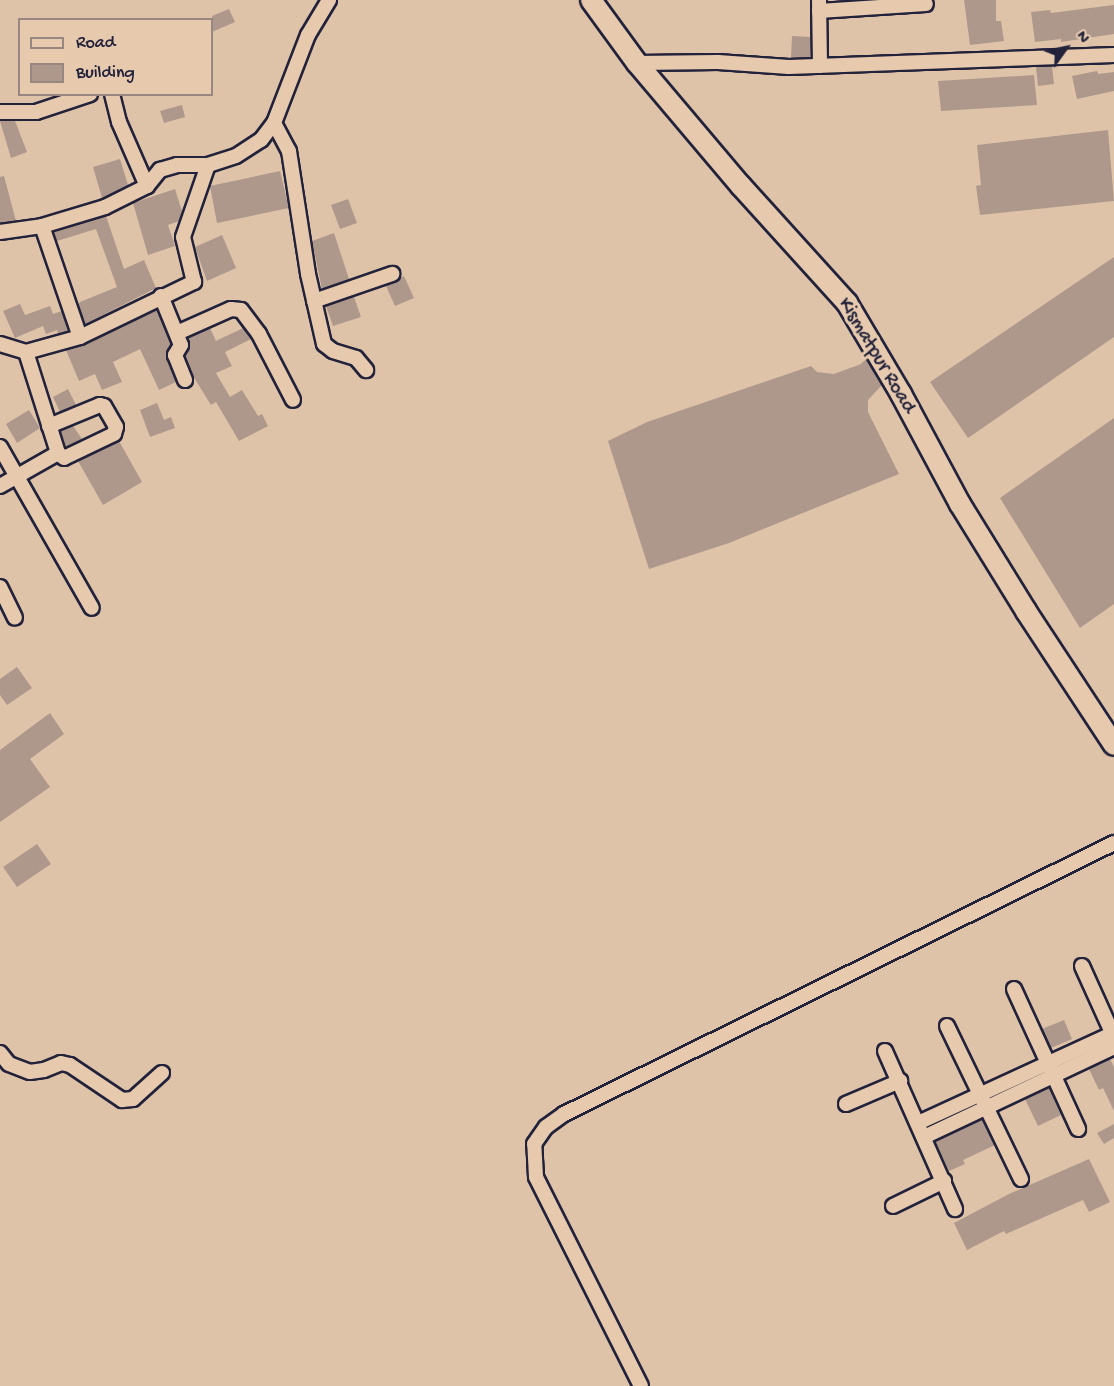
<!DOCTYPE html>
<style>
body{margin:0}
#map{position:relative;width:1114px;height:1386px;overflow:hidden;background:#dfc3a9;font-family:"Gochi Hand",sans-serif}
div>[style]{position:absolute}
.building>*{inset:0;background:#ae988c}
.roads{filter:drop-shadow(2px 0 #22223b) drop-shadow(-2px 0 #22223b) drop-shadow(0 2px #22223b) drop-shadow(0 -2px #22223b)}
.street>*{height:14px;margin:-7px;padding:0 7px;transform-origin:7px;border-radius:7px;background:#e7caae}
.secondary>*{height:20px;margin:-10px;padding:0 10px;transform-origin:10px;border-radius:10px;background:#e7caae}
span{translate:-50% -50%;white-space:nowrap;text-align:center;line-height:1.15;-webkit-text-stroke:6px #e7caae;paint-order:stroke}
.street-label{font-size:20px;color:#22223b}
.legend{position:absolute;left:18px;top:18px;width:195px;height:78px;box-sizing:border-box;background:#e7caae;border:2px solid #988780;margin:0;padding:8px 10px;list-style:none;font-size:18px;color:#22223b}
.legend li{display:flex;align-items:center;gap:12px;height:30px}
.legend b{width:30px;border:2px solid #988780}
.north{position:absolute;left:1036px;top:18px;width:60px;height:60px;-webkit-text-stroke:4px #e7caae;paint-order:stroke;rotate:57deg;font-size:16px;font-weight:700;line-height:24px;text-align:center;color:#22223b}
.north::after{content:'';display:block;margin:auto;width:21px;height:27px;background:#22223b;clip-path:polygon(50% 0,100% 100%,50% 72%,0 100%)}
</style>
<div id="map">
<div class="building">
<div style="clip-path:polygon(964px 0,996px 0,996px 21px,1001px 21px,1004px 41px,970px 45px)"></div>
<div style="clip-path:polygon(1114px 5px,1114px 34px,1061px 42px,1061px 39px,1035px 42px,1031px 12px,1050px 10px,1051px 13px)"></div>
<div style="clip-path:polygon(229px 9px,235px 22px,212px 32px,212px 16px)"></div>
<div style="clip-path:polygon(792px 36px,811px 37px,811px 57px,791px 58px)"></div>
<div style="clip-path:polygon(1052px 66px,1054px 84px,1038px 86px,1036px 67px)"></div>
<div style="clip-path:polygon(1097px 71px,1098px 74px,1114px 72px,1114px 91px,1077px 99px,1072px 76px)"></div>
<div style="clip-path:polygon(1034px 75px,1037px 105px,941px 111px,938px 81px)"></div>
<div style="clip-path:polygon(182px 105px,185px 117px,164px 123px,160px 111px)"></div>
<div style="clip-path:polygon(0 121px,15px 121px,27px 152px,11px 158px)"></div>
<div style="clip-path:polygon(1108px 130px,1114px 201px,980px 215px,976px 186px,981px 185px,977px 145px)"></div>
<div style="clip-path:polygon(120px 159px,128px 185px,102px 198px,93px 167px)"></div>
<div style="clip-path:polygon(280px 171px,289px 208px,217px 223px,210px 186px)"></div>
<div style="clip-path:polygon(4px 176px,16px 221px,0 223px,0 177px)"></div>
<div style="clip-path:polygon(175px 189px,182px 211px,179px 221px,168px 225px,175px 246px,148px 255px,133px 203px)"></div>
<div style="clip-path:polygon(348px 199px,357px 223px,340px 229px,331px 205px)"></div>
<div style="clip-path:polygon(106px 216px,124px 269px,144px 260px,156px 288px,85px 324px,78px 305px,80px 302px,117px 287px,96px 229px,57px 241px,54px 232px)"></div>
<div style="clip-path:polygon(334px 233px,349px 279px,322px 289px,312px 241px)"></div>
<div style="clip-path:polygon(222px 235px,236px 268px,207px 281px,195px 247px)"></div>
<div style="clip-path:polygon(1114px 257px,1114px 337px,968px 438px,930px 382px)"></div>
<div style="clip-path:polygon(404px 276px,414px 298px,395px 306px,386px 286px)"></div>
<div style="clip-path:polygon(354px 297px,361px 317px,333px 326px,326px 306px)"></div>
<div style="clip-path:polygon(20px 304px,25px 315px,50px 306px,53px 314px,62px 311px,68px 331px,58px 334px,57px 330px,46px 334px,43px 326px,15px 338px,3px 311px)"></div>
<div style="clip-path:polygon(157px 310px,171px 344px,166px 355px,176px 382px,159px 390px,140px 349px,113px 362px,122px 382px,102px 390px,95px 374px,79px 381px,66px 350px,84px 345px)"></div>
<div style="clip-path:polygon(210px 328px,216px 341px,243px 328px,251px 339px,225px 352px,232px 366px,216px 373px,230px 397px,242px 390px,258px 416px,262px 414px,268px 426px,239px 441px,216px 402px,211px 405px,193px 376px,185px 356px,190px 346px,188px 338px)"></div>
<div style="clip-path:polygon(866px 359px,882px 385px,868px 400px,868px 412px,899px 474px,729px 543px,649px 569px,608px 441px,647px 422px,811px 366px,817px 372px,834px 374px,861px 364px)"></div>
<div style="clip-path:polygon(68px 389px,76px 405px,60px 412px,53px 397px)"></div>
<div style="clip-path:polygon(157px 403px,164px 420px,171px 417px,175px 428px,150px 437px,140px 410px)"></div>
<div style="clip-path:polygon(29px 410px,40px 428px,17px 443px,6px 424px)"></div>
<div style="clip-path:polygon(1114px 418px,1114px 604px,1080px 628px,1000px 498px)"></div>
<div style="clip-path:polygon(73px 426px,82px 439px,66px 447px,60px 431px)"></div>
<div style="clip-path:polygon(119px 441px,142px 482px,103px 505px,78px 461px)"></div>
<div style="clip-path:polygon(17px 667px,32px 688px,7px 705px,0 695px,0 679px)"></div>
<div style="clip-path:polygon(50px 713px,64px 734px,30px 759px,50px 787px,0 822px,0 750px)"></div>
<div style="clip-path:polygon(37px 844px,51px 864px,17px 887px,3px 867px)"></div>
<div style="clip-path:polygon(1064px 1020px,1072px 1039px,1051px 1048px,1042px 1029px)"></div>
<div style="clip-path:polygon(1110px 1059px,1114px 1067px,1114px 1111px,1103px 1088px,1099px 1090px,1089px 1069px)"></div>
<div style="clip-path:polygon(1049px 1088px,1061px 1115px,1038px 1126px,1025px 1099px)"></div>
<div style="clip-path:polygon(982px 1119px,995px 1145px,963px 1160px,965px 1164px,949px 1171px,935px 1142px)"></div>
<div style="clip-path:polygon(1114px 1124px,1114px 1138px,1104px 1144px,1097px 1133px)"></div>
<div style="clip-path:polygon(1089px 1159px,1110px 1202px,1089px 1212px,1083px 1200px,1006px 1234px,1004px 1231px,967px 1250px,954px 1223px,1009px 1194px)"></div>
</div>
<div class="roads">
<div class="street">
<div style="left:819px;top:0;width:66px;rotate:89.1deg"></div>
<div style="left:819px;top:11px;width:107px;rotate:-3.7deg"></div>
<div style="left:637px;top:63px;width:81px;rotate:-0.7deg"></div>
<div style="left:718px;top:62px;width:71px;rotate:4deg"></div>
<div style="left:789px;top:67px;width:325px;rotate:-2.1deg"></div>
<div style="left:112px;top:94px;width:29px;rotate:76deg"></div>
<div style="left:119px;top:122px;width:70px;rotate:66.4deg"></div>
<div style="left:0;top:112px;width:36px"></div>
<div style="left:36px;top:112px;width:57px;rotate:-18.4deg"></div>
<div style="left:274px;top:123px;width:32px;rotate:62deg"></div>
<div style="left:289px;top:151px;width:124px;rotate:81.2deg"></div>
<div style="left:308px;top:274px;width:72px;rotate:77.1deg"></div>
<div style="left:324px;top:344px;width:11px;rotate:38deg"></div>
<div style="left:333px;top:351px;width:24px;rotate:17deg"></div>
<div style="left:356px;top:358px;width:16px;rotate:50deg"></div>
<div style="left:42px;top:226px;width:117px;rotate:71.1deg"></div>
<div style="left:0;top:232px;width:42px;rotate:-8.1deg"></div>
<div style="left:42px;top:226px;width:66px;rotate:-16.8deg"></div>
<div style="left:105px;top:207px;width:47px;rotate:-26.6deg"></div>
<div style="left:147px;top:186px;width:21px;rotate:-51deg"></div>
<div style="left:160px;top:170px;width:18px;rotate:-16deg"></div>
<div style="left:177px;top:165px;width:31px"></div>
<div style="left:208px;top:165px;width:29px;rotate:-18deg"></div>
<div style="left:236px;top:156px;width:30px;rotate:-33deg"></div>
<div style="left:261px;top:140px;width:21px;rotate:-53deg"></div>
<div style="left:274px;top:123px;width:94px;rotate:-68.9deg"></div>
<div style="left:308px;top:35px;width:41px;rotate:-59deg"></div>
<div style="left:161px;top:296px;width:53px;rotate:67.8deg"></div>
<div style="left:181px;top:345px;width:12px;rotate:121deg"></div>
<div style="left:175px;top:355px;width:27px;rotate:68deg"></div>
<div style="left:314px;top:301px;width:83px;rotate:-19.1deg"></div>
<div style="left:177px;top:333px;width:59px;rotate:-24deg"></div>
<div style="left:231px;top:309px;width:10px;rotate:6deg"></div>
<div style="left:241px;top:310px;width:30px;rotate:53deg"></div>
<div style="left:259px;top:334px;width:74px;rotate:62.7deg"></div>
<div style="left:0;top:344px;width:27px;rotate:17deg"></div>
<div style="left:26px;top:352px;width:56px;rotate:-15.5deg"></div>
<div style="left:80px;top:337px;width:127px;rotate:-25.8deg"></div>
<div style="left:194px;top:282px;width:46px;rotate:-103.7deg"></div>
<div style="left:183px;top:237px;width:76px;rotate:-70.9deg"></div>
<div style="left:49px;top:426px;width:55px;rotate:-22.4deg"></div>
<div style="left:100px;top:405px;width:4px;rotate:14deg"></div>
<div style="left:104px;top:406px;width:24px;rotate:60deg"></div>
<div style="left:116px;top:427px;width:7px;rotate:106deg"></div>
<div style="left:114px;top:434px;width:55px;rotate:154.4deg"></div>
<div style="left:64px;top:458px;width:8px;rotate:-140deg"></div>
<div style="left:0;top:447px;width:185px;rotate:60.3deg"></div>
<div style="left:0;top:486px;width:67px;rotate:-29.6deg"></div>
<div style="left:58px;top:453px;width:106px;rotate:-107.6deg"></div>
<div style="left:0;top:587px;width:34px;rotate:64deg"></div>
<div style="left:1082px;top:966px;width:78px;rotate:65.7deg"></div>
<div style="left:1014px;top:989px;width:154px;rotate:65.4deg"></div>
<div style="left:947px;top:1026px;width:170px;rotate:64.2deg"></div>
<div style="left:885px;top:1051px;width:173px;rotate:66.1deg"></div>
<div style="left:0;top:1053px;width:14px;rotate:51deg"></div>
<div style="left:9px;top:1064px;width:22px;rotate:21deg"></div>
<div style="left:30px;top:1072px;width:14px;rotate:-8deg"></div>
<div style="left:44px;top:1070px;width:18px;rotate:-22deg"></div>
<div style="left:61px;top:1063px;width:9px;rotate:13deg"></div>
<div style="left:70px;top:1065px;width:63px;rotate:33.9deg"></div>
<div style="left:122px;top:1100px;width:11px;rotate:-5deg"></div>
<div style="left:133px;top:1099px;width:39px;rotate:-42deg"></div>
<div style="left:846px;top:1104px;width:59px;rotate:-23.1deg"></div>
<div style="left:918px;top:1123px;width:216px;rotate:-24.7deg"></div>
<div style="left:924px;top:1137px;width:210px;rotate:-25.3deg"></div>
<div style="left:893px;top:1206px;width:57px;rotate:-26.1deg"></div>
<div style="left:641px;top:1386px;width:234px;rotate:-116.7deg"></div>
<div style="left:536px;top:1177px;width:33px;rotate:-93deg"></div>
<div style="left:534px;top:1144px;width:21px;rotate:-55deg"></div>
<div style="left:546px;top:1127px;width:22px;rotate:-36deg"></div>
<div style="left:564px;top:1114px;width:613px;rotate:-26.23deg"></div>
</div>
<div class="secondary">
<div style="left:591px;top:0;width:78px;rotate:53.9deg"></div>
<div style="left:637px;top:63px;width:161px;rotate:49.8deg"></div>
<div style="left:741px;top:186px;width:158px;rotate:47.8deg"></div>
<div style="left:847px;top:303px;width:106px;rotate:59.3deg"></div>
<div style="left:901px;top:394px;width:125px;rotate:61.8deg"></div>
<div style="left:960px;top:504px;width:126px;rotate:58.3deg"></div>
<div style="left:1026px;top:611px;width:160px;rotate:56.7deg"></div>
</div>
</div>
<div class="street-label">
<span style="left:876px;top:356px;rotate:59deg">Kismatpur Road</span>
</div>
<ul class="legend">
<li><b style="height:8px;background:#e7caae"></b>Road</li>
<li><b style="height:16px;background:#ae988c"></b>Building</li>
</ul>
<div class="north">N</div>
</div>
